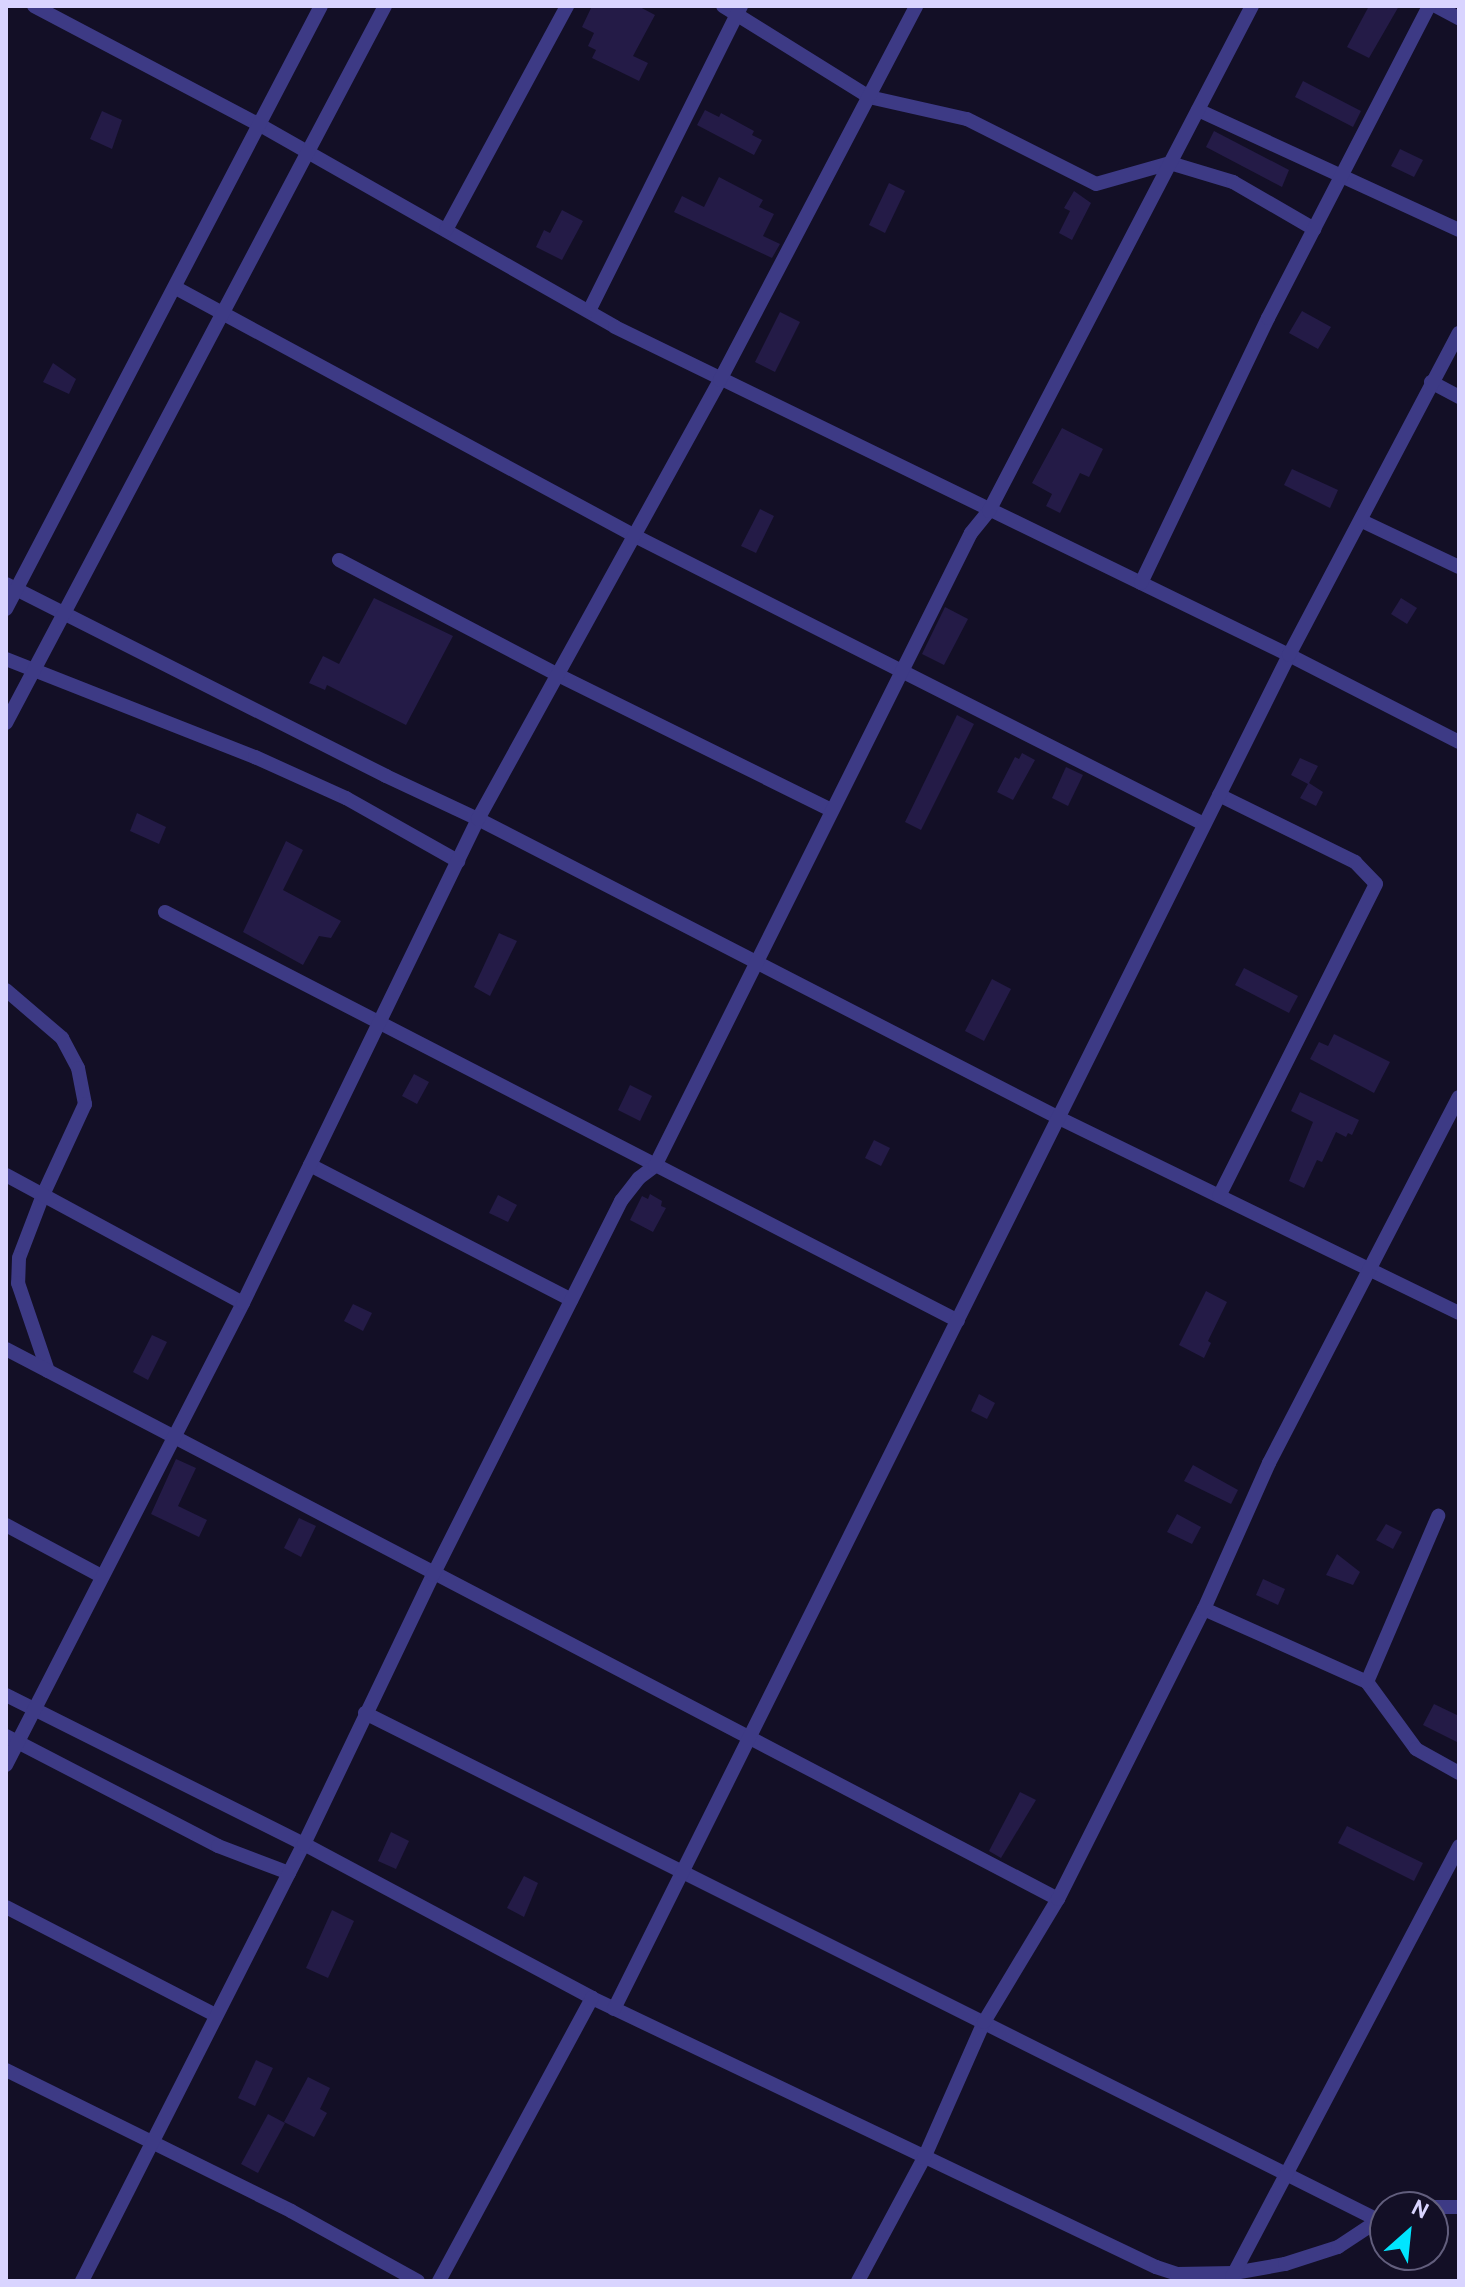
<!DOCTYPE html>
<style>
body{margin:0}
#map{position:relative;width:1465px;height:2287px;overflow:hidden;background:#130f26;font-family:Overpass,sans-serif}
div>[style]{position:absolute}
.building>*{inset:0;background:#241b47}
.street>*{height:14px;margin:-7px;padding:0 7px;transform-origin:7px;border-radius:7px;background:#3d3a85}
span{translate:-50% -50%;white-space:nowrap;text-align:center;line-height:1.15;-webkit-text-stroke:6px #130f26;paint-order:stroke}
.frame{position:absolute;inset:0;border:8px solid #d9d4ff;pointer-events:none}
.north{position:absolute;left:1369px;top:2191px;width:80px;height:80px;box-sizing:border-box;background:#130f26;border:2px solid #625e7d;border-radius:50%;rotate:27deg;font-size:22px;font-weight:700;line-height:32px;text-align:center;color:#d9d4ff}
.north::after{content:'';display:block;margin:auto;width:28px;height:36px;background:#00e5ff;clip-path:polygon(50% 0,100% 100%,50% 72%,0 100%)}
</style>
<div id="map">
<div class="building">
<div style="clip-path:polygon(592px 6px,638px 6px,655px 15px,633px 56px,648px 63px,639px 81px,592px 58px,596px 50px,588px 46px,594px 33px,582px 27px)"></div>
<div style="clip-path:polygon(1369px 6px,1399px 6px,1369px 58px,1347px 47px)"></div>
<div style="clip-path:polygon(1303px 81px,1361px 111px,1353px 127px,1295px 97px)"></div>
<div style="clip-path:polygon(705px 110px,719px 117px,721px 113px,754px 131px,752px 135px,762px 140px,754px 155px,697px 125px)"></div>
<div style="clip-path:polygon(102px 111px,122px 120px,112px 149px,90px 139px)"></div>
<div style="clip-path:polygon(1214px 131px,1289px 170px,1282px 187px,1206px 147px)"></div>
<div style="clip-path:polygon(1400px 149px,1423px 160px,1414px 177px,1391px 166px)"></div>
<div style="clip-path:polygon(719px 177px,763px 200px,759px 207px,774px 214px,763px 236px,780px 244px,772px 258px,674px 212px,682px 196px,704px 207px)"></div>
<div style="clip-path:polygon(889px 183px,905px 191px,885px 233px,869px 225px)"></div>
<div style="clip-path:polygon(1074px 191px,1091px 203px,1072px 240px,1059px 233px,1070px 211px,1064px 208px)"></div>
<div style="clip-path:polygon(562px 210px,583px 221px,562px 260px,536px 247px,544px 230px,550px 233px)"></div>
<div style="clip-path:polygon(1302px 311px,1331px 327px,1318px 349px,1289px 333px)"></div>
<div style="clip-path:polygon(780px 312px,800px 322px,775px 372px,755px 362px)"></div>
<div style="clip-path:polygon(53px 363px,76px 379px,69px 394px,43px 382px)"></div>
<div style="clip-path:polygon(1062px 428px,1103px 449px,1089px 477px,1080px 473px,1060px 513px,1046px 506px,1052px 494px,1032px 483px)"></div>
<div style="clip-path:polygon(1292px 469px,1338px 490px,1330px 508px,1284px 485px)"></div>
<div style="clip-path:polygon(760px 509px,774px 516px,756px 553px,741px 546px)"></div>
<div style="clip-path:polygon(374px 598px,453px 636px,406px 725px,327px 685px,325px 690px,309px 683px,323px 656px,339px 664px)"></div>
<div style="clip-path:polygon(1401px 598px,1417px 608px,1407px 624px,1391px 614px)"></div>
<div style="clip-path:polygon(945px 607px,968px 619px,944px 665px,922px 654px)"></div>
<div style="clip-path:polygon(957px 715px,974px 724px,921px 830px,905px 822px)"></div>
<div style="clip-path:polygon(1022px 753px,1035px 760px,1013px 800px,997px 792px,1015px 757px,1019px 759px)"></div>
<div style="clip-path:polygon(1300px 758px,1318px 766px,1309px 783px,1323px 792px,1316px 806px,1300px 798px,1308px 784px,1291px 775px)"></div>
<div style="clip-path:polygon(1066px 767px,1083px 775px,1068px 806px,1052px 798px)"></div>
<div style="clip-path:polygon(137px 813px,166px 827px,159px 844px,130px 831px)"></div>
<div style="clip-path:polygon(286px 841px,303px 850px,283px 890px,341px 921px,331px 938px,319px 936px,303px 965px,243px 932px)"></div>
<div style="clip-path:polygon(499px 933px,517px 941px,490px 996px,474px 987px)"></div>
<div style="clip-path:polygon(1244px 968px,1298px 996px,1289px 1013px,1235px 985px)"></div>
<div style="clip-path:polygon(992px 979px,1011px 989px,984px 1041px,965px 1031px)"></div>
<div style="clip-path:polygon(1334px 1034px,1390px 1062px,1374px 1093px,1310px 1059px,1319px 1042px,1328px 1046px)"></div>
<div style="clip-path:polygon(414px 1074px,429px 1082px,417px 1104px,402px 1096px)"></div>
<div style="clip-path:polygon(630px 1085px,652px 1096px,640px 1121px,618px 1110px)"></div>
<div style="clip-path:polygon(1300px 1092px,1359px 1120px,1352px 1135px,1348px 1133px,1346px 1137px,1336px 1132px,1322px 1162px,1317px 1160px,1304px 1188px,1289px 1181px,1313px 1122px,1291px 1111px)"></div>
<div style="clip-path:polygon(874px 1140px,890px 1148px,881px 1166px,865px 1158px)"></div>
<div style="clip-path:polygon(650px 1194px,662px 1201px,661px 1206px,666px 1208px,653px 1232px,630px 1220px,642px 1196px,648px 1199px)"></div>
<div style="clip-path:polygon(498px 1195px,517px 1205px,508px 1222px,489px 1213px)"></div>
<div style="clip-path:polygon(1206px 1291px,1227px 1302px,1208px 1341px,1211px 1343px,1204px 1358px,1179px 1345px)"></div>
<div style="clip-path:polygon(353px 1304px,372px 1313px,363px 1331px,344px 1321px)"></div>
<div style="clip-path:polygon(152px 1335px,167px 1342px,148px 1380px,133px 1372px)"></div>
<div style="clip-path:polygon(979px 1394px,995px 1403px,987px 1419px,971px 1411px)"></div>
<div style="clip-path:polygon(176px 1459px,196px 1468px,178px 1506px,207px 1520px,199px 1537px,151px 1514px)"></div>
<div style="clip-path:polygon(1193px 1465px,1238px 1490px,1231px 1504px,1184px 1481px)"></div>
<div style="clip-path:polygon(1177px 1514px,1201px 1527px,1192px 1544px,1167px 1532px)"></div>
<div style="clip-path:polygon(299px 1518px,316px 1526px,301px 1557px,284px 1548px)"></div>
<div style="clip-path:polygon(1386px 1524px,1402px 1532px,1393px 1549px,1376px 1540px)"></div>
<div style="clip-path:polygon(1337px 1554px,1360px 1572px,1353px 1585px,1326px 1575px)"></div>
<div style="clip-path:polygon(1263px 1579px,1285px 1589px,1278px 1605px,1256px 1595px)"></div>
<div style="clip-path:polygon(1434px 1704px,1459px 1716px,1459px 1743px,1423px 1725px)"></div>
<div style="clip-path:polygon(1020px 1792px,1036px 1800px,1001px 1858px,989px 1851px)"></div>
<div style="clip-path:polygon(1347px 1826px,1423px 1863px,1414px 1881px,1338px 1843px)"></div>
<div style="clip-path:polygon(391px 1832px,409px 1841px,396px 1869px,378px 1861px)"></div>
<div style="clip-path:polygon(524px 1876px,538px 1883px,524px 1917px,507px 1908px)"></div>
<div style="clip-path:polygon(332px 1910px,354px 1921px,328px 1978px,306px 1968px)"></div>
<div style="clip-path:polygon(256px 2060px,273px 2068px,255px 2106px,238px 2098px)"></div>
<div style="clip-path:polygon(308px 2077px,330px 2088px,320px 2109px,327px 2113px,314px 2137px,284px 2122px)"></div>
<div style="clip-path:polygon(268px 2114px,285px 2123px,258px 2173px,241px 2164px)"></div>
</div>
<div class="street">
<div style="left:34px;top:6px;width:255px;rotate:27.8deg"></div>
<div style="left:260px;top:125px;width:408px;rotate:29.6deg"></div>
<div style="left:615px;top:327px;width:750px;rotate:25.95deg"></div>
<div style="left:1289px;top:655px;width:191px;rotate:27.1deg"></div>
<div style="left:723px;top:6px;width:172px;rotate:31.9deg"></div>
<div style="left:869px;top:97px;width:100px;rotate:12.7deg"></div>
<div style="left:967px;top:119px;width:144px;rotate:26.7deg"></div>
<div style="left:1096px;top:184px;width:77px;rotate:-15.8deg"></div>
<div style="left:1170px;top:163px;width:66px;rotate:16.8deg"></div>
<div style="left:1233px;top:182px;width:94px;rotate:30.1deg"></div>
<div style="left:1436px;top:6px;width:26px;rotate:28deg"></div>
<div style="left:1198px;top:110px;width:287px;rotate:24.7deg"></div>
<div style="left:446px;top:230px;width:255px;rotate:-61.6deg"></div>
<div style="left:176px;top:288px;width:522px;rotate:28.38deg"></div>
<div style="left:635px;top:536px;width:638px;rotate:26.85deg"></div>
<div style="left:589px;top:311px;width:341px;rotate:-63.5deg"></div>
<div style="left:1431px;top:382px;width:32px;rotate:28deg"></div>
<div style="left:1362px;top:521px;width:107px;rotate:25.4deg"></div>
<div style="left:339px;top:560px;width:247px;rotate:27.7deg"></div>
<div style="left:558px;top:675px;width:305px;rotate:26.3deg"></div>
<div style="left:1141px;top:583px;width:294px;rotate:-64.4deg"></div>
<div style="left:1268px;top:318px;width:351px;rotate:-62.7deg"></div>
<div style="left:6px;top:584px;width:426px;rotate:26.8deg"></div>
<div style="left:386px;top:776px;width:102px;rotate:25.1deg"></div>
<div style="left:478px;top:819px;width:653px;rotate:27.23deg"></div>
<div style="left:1059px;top:1118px;width:445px;rotate:26deg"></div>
<div style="left:6px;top:609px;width:680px;rotate:-62.42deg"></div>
<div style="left:6px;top:659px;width:268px;rotate:21.5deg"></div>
<div style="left:255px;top:757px;width:100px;rotate:24.3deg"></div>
<div style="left:346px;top:798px;width:129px;rotate:29.4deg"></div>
<div style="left:6px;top:723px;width:811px;rotate:-62.14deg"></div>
<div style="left:1219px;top:795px;width:152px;rotate:26.2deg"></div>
<div style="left:1355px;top:862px;width:30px;rotate:46deg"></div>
<div style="left:1376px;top:884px;width:349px;rotate:116.7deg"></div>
<div style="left:165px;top:912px;width:892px;rotate:27.28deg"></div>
<div style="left:6px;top:990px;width:74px;rotate:40.6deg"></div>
<div style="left:62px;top:1038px;width:34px;rotate:62deg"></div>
<div style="left:78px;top:1068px;width:37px;rotate:79deg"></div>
<div style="left:85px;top:1104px;width:100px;rotate:114.8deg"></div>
<div style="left:43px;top:1195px;width:67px;rotate:110.9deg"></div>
<div style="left:19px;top:1258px;width:25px;rotate:92deg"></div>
<div style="left:18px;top:1283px;width:93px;rotate:71.2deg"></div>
<div style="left:310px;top:1165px;width:294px;rotate:27.3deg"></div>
<div style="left:6px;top:1175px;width:269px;rotate:28.4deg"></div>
<div style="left:6px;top:1349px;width:1187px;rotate:27.6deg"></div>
<div style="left:6px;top:1525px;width:108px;rotate:28.2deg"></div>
<div style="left:1204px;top:1609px;width:179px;rotate:24.1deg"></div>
<div style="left:1367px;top:1682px;width:83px;rotate:53.8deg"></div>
<div style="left:1416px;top:1749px;width:49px;rotate:29.2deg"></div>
<div style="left:1367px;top:1682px;width:181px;rotate:-66.8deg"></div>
<div style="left:6px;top:1695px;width:333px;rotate:26.6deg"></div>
<div style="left:304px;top:1844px;width:327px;rotate:28.1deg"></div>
<div style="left:592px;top:1998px;width:625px;rotate:25.5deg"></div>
<div style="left:1156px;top:2267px;width:22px;rotate:18deg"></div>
<div style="left:1177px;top:2274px;width:57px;rotate:-1deg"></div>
<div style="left:1234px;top:2273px;width:52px;rotate:-10deg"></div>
<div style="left:1285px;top:2264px;width:56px;rotate:-17.8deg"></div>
<div style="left:1338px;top:2247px;width:56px;rotate:-33.4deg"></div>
<div style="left:365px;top:1713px;width:1131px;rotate:26.59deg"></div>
<div style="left:6px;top:1736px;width:239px;rotate:27.4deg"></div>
<div style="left:218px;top:1846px;width:76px;rotate:20.8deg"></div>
<div style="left:6px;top:1765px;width:519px;rotate:-62.84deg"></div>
<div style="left:243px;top:1303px;width:538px;rotate:-64.1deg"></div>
<div style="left:478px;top:819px;width:501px;rotate:-61.13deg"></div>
<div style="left:720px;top:380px;width:422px;rotate:-62.3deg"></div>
<div style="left:6px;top:1907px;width:235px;rotate:27.3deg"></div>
<div style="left:614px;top:2009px;width:1513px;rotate:-63.5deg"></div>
<div style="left:1289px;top:655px;width:364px;rotate:-62.2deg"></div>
<div style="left:6px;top:2070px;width:318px;rotate:26.3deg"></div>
<div style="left:291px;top:2211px;width:145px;rotate:28.9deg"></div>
<div style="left:1406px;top:2207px;width:53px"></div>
<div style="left:1232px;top:2277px;width:487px;rotate:-62.2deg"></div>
<div style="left:82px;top:2281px;width:490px;rotate:-63.1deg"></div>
<div style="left:304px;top:1844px;width:298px;rotate:-64.4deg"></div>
<div style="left:433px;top:1575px;width:419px;rotate:-63.3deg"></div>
<div style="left:621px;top:1201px;width:29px;rotate:-52deg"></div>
<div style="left:639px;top:1178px;width:20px;rotate:-37deg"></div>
<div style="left:655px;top:1166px;width:707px;rotate:-63.47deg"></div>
<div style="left:971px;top:533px;width:28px;rotate:-51deg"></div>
<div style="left:989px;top:511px;width:569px;rotate:-62.49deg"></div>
<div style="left:439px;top:2281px;width:322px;rotate:-61.6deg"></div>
<div style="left:858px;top:2281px;width:140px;rotate:-61.8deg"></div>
<div style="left:924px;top:2158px;width:149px;rotate:-66.2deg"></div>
<div style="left:984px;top:2022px;width:144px;rotate:-59deg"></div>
<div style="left:1058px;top:1899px;width:325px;rotate:-63.3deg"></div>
<div style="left:1204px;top:1609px;width:160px;rotate:-66deg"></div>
<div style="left:1269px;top:1463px;width:412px;rotate:-62.6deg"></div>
</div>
<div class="frame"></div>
<div class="north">N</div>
</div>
